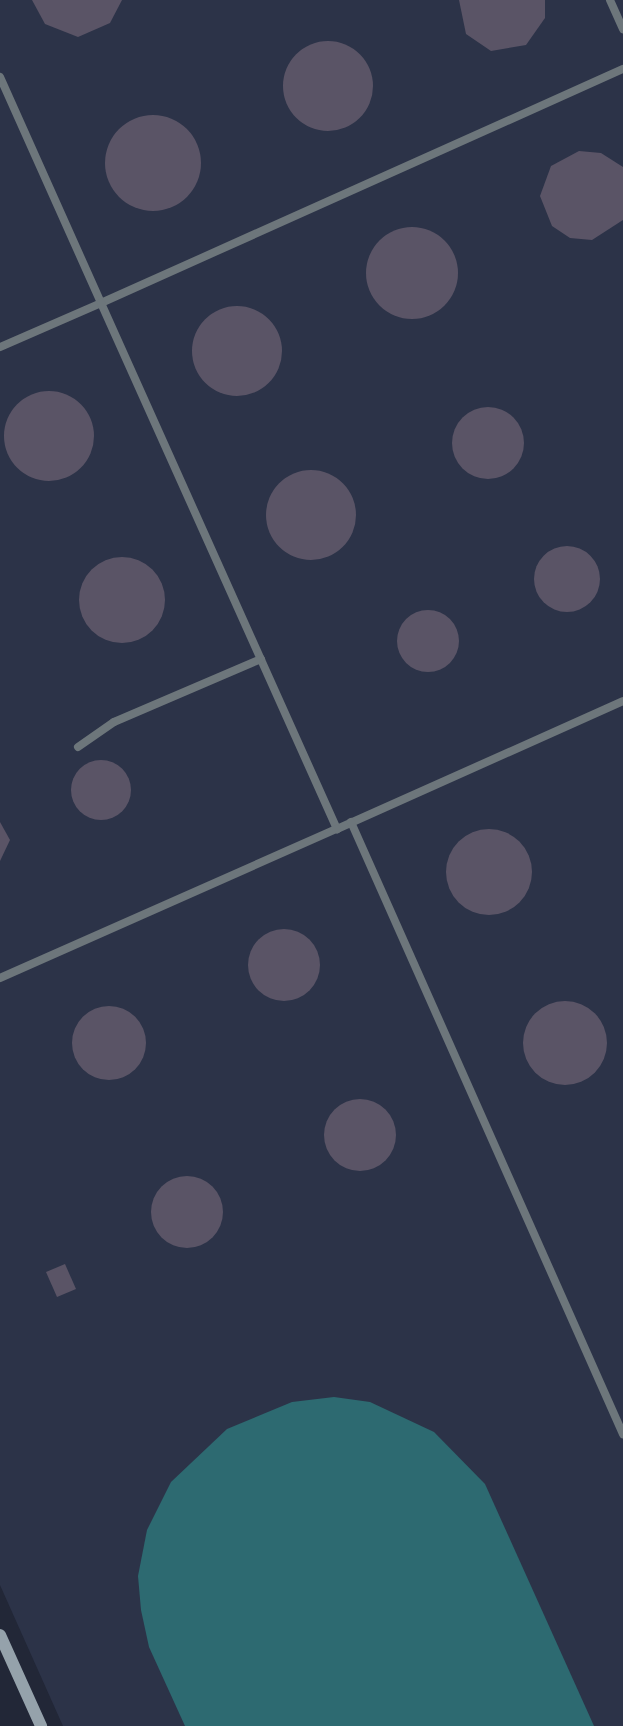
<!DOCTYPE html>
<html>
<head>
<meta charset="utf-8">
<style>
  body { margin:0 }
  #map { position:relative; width:623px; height:1726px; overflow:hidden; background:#222737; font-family:Georgia,serif }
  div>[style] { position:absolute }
  .built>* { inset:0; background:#2c3348 }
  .water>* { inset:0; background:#2d6a71 }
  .building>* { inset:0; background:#5a5466 }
  .round { border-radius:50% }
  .lane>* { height:8px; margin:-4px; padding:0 4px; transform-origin:4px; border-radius:4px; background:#6d767b }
  .secondary>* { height:12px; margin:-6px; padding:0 6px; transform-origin:6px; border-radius:6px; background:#95a2ab }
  span { translate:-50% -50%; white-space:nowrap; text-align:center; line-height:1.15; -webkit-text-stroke:5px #0e1017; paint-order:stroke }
</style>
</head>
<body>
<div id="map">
  <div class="built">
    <div style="clip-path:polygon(0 0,623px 0,623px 1726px,63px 1726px,0 1585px)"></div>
  </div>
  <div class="water">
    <div style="clip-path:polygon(334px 1397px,370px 1402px,434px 1432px,485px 1484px,594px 1726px,185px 1726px,149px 1647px,141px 1610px,138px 1576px,147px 1530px,171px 1482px,227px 1429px,292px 1402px)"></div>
  </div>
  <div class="building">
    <div style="clip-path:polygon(32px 0,122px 0,110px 23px,78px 37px,45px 24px)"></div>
    <div style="clip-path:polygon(459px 0,545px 0,545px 18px,526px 45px,491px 51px,466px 34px)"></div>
    <div class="round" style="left:283px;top:41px;width:90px;height:90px"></div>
    <div class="round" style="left:105px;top:115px;width:96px;height:96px"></div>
    <div style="clip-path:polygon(579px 151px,601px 153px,623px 167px,623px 220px,592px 240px,570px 238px,552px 226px,540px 196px,551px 166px)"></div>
    <div class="round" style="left:366px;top:227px;width:92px;height:92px"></div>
    <div class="round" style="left:192px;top:306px;width:90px;height:90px"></div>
    <div class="round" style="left:4px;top:391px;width:90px;height:90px"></div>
    <div class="round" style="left:452px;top:407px;width:72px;height:72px"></div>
    <div class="round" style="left:266px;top:470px;width:90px;height:90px"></div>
    <div class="round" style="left:534px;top:546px;width:66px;height:66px"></div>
    <div class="round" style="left:79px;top:557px;width:86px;height:86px"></div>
    <div class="round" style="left:397px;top:610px;width:62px;height:62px"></div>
    <div class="round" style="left:71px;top:760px;width:60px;height:60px"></div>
    <div style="clip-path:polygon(0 822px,10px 840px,0 861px)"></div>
    <div class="round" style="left:446px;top:829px;width:86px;height:86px"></div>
    <div class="round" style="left:248px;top:929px;width:72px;height:72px"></div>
    <div class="round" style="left:523px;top:1001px;width:84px;height:84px"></div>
    <div class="round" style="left:72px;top:1006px;width:74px;height:74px"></div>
    <div class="round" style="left:324px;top:1099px;width:72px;height:72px"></div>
    <div class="round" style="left:151px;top:1176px;width:72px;height:72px"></div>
    <div style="clip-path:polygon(65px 1264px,76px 1289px,57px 1297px,46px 1272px)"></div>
  </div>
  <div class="lane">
    <div style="left:610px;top:0;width:32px;rotate:66deg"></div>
    <div style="left:0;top:77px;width:248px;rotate:65.9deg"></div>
    <div style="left:101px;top:303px;width:572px;rotate:-24.15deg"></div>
    <div style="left:0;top:347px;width:110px;rotate:-23.5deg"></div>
    <div style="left:101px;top:303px;width:577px;rotate:65.84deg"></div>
    <div style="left:337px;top:829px;width:313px;rotate:-24.1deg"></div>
    <div style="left:78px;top:747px;width:44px;rotate:-34.8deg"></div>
    <div style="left:114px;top:722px;width:160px;rotate:-23.2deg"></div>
    <div style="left:351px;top:822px;width:670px;rotate:66.04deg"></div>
    <div style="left:0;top:978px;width:368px;rotate:-23.9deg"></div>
  </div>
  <div class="secondary">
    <div style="left:0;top:1635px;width:100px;rotate:65.7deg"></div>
  </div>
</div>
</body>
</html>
